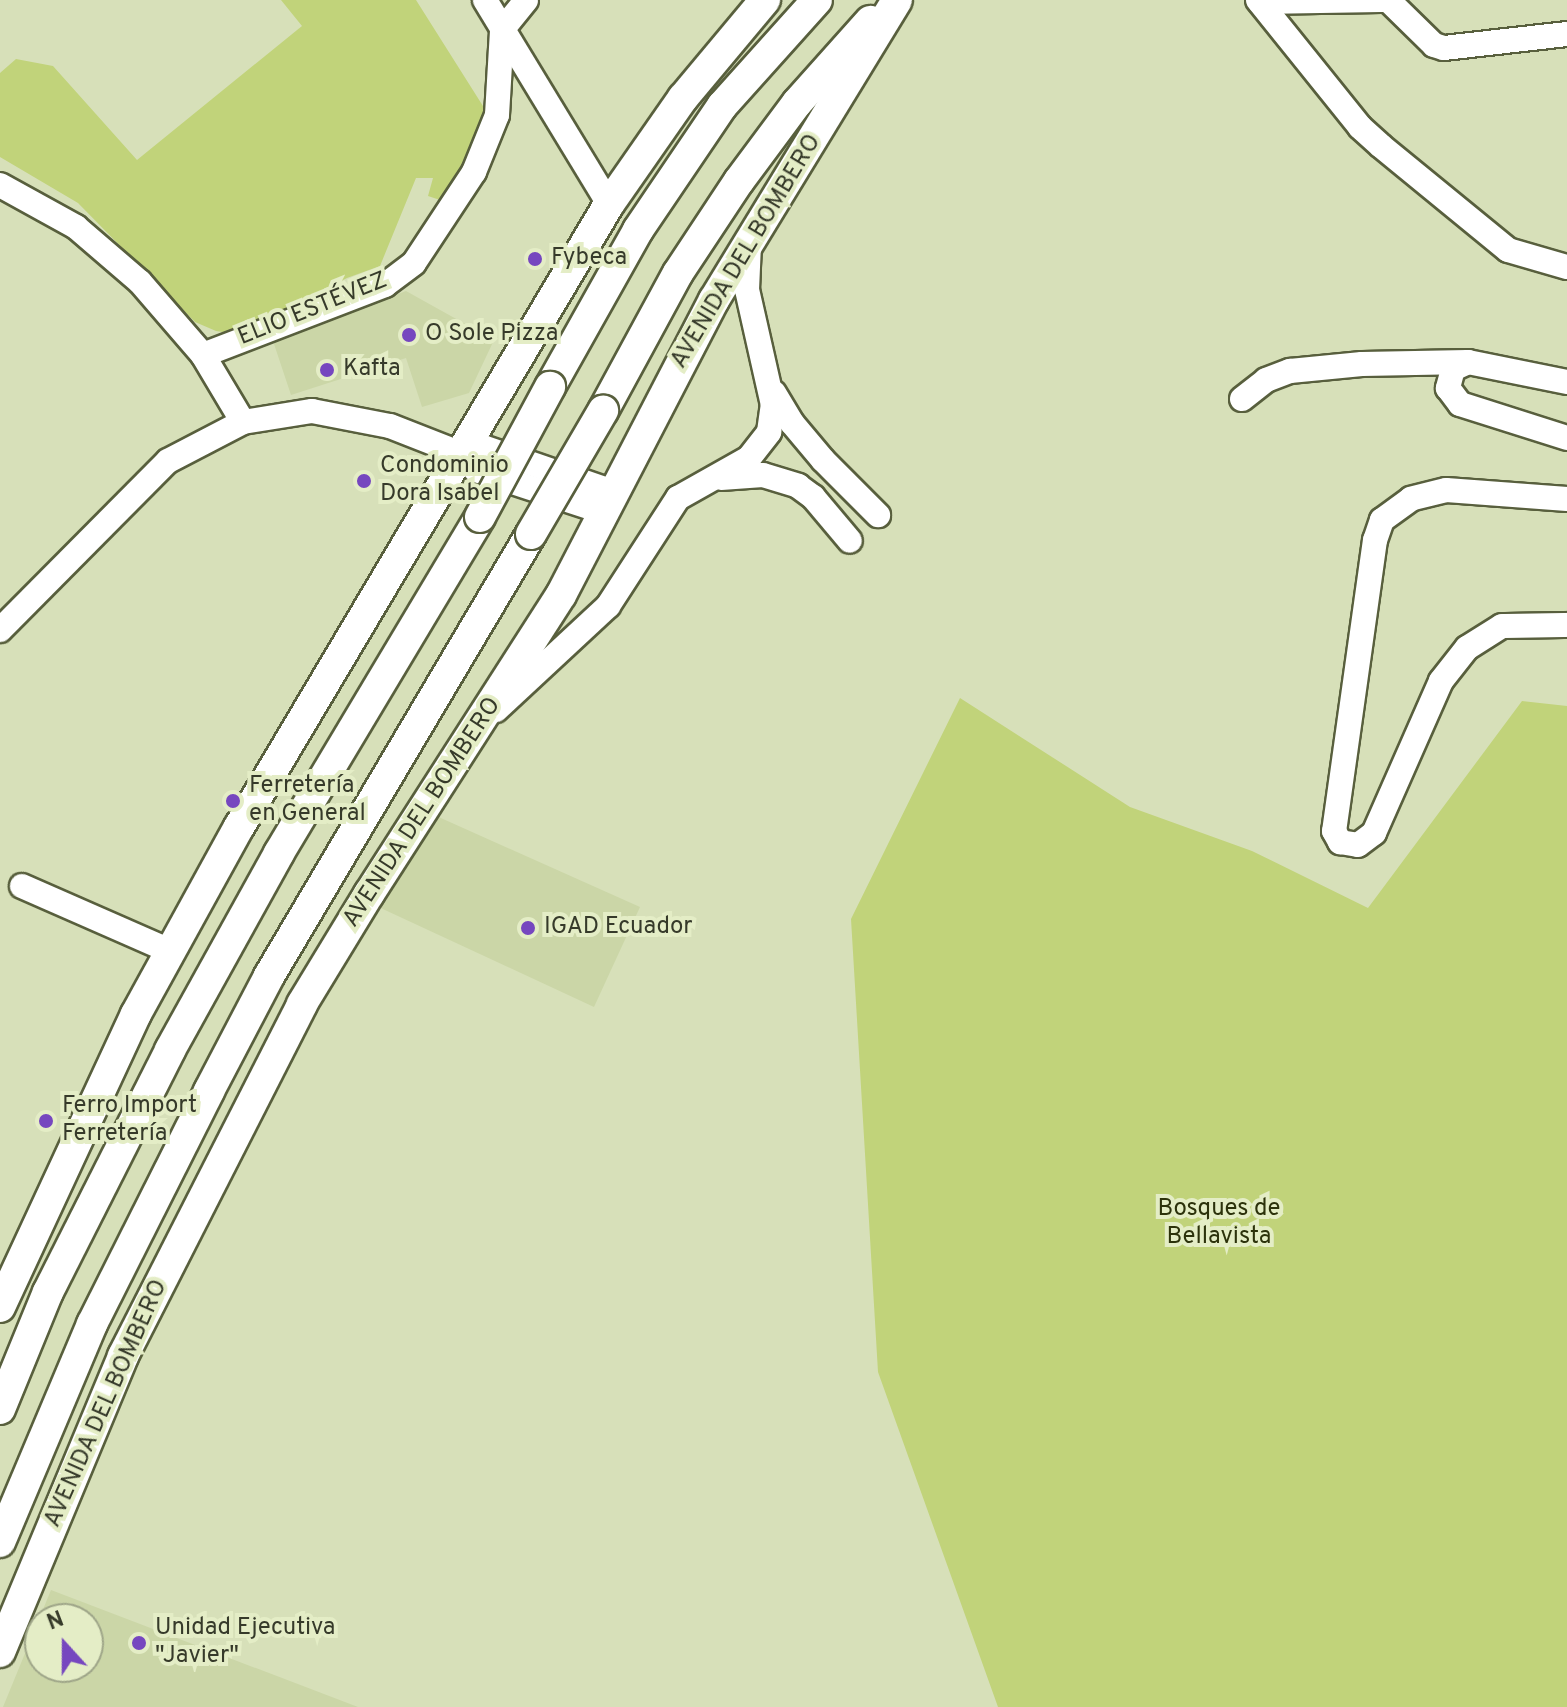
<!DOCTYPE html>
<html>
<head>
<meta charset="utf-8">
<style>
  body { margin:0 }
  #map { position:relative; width:1567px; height:1707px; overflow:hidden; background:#d7e0b9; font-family:Overpass,sans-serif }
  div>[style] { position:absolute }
  .built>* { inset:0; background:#cbd6a7 }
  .green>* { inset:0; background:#c1d37a }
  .roads { filter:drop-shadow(2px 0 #585f3d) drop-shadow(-2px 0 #585f3d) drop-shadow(0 2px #585f3d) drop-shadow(0 -2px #585f3d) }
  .minor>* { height:24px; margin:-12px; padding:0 12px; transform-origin:12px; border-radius:12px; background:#fff }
  .major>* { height:30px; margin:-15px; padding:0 15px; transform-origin:15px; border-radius:15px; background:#fff }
  .bridges { filter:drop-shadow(2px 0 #585f3d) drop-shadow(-2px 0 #585f3d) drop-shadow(0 2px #585f3d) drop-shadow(0 -2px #585f3d) }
  .major-bridge>* { height:30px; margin:-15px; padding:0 15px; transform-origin:15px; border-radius:15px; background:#fff }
  .dots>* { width:22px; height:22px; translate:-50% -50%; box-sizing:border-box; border:4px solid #e4edc6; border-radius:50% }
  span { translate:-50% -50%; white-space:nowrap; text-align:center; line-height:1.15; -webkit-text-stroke:8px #e4edc6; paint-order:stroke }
  .street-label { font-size:24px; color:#363a2a }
  .poi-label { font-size:24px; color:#363a2a }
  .left { translate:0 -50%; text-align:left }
  .park-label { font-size:24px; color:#2c320b }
  .north { position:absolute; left:24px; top:1603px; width:80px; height:80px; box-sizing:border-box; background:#e4edc6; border:2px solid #9ea588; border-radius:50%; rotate:339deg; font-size:22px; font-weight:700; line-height:32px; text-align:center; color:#363a2a }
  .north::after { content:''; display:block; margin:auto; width:28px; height:36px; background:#7647bf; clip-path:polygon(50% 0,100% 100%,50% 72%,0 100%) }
</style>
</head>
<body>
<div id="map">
  <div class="built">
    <div style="clip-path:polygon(406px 291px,494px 340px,469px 393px,422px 407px,406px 358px,291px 395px,273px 341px)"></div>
    <div style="clip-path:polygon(423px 810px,640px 907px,594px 1007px,372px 904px)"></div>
    <div style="clip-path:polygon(evenodd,51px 1590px,358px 1707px,3px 1707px,51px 1590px,40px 1619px,88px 1619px,88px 1667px,40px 1667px,40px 1619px)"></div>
  </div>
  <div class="green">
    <div style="clip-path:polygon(281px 0,416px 0,488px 114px,465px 171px,443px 201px,428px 196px,433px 178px,416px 178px,380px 266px,347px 278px,236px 334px,216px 331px,195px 322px,78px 203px,0 157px,0 73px,16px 59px,53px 66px,137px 160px,302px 26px)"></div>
    <div style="clip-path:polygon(960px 698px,1130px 807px,1252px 851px,1368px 908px,1522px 701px,1567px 706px,1567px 1707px,998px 1707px,878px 1372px,851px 919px)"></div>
  </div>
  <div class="roads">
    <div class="minor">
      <div style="left:485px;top:0;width:239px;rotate:58.7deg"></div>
      <div style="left:1258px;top:0;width:163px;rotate:51.2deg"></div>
      <div style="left:1360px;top:127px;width:28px;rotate:42deg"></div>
      <div style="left:1381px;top:146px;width:164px;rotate:39.3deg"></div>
      <div style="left:1508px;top:250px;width:61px;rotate:16.1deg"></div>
      <div style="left:1388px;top:0;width:64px;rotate:44.4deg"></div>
      <div style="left:1434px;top:45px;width:10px;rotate:17deg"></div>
      <div style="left:1444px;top:48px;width:124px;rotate:-6.5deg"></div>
      <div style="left:1260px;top:2px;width:121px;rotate:-0.9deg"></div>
      <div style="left:0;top:185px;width:87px;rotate:28.9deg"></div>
      <div style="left:76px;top:227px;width:84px;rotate:40.7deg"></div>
      <div style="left:140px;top:282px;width:96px;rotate:49.2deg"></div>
      <div style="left:203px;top:355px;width:78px;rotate:59.2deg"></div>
      <div style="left:203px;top:355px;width:195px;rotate:-21deg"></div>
      <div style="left:385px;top:285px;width:36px;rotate:-37deg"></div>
      <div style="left:414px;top:263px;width:109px;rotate:-56.6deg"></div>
      <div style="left:474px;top:172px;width:61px;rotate:-68deg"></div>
      <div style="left:497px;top:115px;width:85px;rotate:-86.6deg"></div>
      <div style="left:502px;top:30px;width:38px;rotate:-51deg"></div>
      <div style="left:1567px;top:382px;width:101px;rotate:-168.6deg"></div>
      <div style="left:1468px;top:362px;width:17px;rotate:155deg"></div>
      <div style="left:1453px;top:369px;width:20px;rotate:105deg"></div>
      <div style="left:1448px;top:388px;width:20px;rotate:53deg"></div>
      <div style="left:1460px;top:404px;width:112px;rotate:17.6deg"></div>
      <div style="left:774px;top:393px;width:35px;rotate:59deg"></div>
      <div style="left:792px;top:423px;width:48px;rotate:50deg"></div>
      <div style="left:823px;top:460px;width:78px;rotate:45deg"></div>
      <div style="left:1242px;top:399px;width:31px;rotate:-38deg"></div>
      <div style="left:1266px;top:380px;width:26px;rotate:-21deg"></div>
      <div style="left:1290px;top:371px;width:72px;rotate:-5.6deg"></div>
      <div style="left:1362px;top:364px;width:106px;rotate:-1.1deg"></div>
      <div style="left:459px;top:453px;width:25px;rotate:-14deg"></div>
      <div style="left:483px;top:447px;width:139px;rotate:19deg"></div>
      <div style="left:721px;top:478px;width:42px;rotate:-4.1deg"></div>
      <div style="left:763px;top:475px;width:37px;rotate:17deg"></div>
      <div style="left:798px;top:486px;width:19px;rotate:36deg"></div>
      <div style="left:813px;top:497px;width:57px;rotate:49.9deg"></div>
      <div style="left:1567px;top:499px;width:121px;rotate:-175.7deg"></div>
      <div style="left:1446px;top:490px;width:36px;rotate:166deg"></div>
      <div style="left:1411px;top:499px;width:36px;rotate:144deg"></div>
      <div style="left:1382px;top:520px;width:21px;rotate:109deg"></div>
      <div style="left:1375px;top:540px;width:294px;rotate:98deg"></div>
      <div style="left:1334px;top:831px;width:13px;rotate:61deg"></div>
      <div style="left:1340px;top:842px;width:18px;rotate:9deg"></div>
      <div style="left:1358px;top:845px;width:20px;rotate:-37deg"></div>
      <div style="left:1374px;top:833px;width:166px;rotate:-66.2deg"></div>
      <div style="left:1441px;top:681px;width:42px;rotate:-51.8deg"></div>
      <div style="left:1467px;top:648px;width:41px;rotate:-32.2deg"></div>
      <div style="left:1502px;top:626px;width:65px;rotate:-0.9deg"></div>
      <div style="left:0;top:630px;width:238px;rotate:-45.2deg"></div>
      <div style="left:168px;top:461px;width:85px;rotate:-27.5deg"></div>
      <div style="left:243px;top:422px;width:70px;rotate:-9.1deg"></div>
      <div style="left:312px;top:411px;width:79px;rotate:10.9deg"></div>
      <div style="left:390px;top:426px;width:74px;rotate:21.4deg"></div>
      <div style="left:459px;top:453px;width:24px;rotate:45deg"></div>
      <div style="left:476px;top:470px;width:135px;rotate:18.2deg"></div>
      <div style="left:496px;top:710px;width:153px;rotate:-42.9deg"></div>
      <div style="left:608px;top:606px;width:129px;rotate:-57.1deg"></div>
      <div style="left:678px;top:498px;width:81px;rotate:-29.4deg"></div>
      <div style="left:749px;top:458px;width:33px;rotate:-52deg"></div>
      <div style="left:769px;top:432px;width:27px;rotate:-82deg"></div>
      <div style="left:773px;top:405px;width:118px;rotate:-102.7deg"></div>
      <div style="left:747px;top:290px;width:45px;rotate:-87.5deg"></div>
      <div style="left:22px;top:886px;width:159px;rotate:23.7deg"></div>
    </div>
    <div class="major">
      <div style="left:550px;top:387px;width:180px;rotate:-60.7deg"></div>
      <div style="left:638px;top:230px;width:150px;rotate:-55.9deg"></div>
      <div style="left:722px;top:106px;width:142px;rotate:-48.1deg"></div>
      <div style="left:603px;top:411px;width:157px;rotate:-61.5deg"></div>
      <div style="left:678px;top:273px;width:110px;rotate:-56.5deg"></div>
      <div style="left:739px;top:181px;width:97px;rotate:-53.4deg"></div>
      <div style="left:797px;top:103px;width:110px;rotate:-48.3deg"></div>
      <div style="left:0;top:1307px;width:323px;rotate:-65.1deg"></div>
      <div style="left:136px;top:1014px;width:213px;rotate:-61.2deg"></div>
      <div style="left:239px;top:827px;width:725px;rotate:-59.29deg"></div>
      <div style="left:609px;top:204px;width:129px;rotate:-55.1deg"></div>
      <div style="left:683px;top:98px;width:128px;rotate:-50.1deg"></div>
      <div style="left:0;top:1409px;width:126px;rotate:-67.7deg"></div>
      <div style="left:48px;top:1292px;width:271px;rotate:-63.2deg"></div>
      <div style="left:170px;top:1050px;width:225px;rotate:-61deg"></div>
      <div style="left:279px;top:853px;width:392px;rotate:-59.1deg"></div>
      <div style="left:0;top:1542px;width:237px;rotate:-67.1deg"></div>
      <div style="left:92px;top:1324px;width:261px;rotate:-63.3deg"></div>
      <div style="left:209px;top:1091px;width:130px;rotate:-62.4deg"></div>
      <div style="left:269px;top:976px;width:514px;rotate:-59.34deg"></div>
      <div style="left:0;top:1652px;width:321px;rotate:-67.4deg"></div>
      <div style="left:123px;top:1356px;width:395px;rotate:-63deg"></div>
      <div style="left:302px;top:1004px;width:129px;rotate:-58.7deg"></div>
      <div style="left:369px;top:894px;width:355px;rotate:-57.3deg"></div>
      <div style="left:561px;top:595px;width:332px;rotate:-62.6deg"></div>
      <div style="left:714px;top:300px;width:351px;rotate:-58.6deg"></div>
    </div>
  </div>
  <div class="bridges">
    <div class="major-bridge">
      <div style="left:480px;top:517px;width:148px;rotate:-61.7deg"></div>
      <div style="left:531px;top:534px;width:143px;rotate:-59.7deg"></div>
    </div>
  </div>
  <div class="dots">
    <div style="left:535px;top:259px;background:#7647bf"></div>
    <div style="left:409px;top:335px;background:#7647bf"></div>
    <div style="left:327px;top:370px;background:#7647bf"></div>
    <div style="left:364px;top:481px;background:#7647bf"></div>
    <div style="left:233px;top:801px;background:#7647bf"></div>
    <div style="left:528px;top:928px;background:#7647bf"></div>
    <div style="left:46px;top:1121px;background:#7647bf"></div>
    <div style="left:139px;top:1643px;background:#7647bf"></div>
  </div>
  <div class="street-label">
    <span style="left:747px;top:252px;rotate:-59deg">AVENIDA DEL BOMBERO</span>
    <span style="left:313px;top:310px;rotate:-22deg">ELIO ESTÉVEZ</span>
    <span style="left:423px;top:813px;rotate:-57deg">AVENIDA DEL BOMBERO</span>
    <span style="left:107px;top:1404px;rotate:-66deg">AVENIDA DEL BOMBERO</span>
  </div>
  <div class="poi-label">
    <span class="left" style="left:551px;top:259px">Fybeca</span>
    <span class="left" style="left:425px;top:335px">O Sole Pizza</span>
    <span class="left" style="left:343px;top:370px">Kafta</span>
    <span class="left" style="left:380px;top:481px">Condominio<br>Dora Isabel</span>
    <span class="left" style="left:249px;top:801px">Ferretería<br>en General</span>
    <span class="left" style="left:544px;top:928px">IGAD Ecuador</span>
    <span class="left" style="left:62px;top:1121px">Ferro Import<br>Ferretería</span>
    <span class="left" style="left:155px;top:1643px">Unidad Ejecutiva<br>"Javier"</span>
  </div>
  <div class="park-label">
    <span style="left:1219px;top:1224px">Bosques de<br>Bellavista</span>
  </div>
  <div class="north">N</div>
</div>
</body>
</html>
